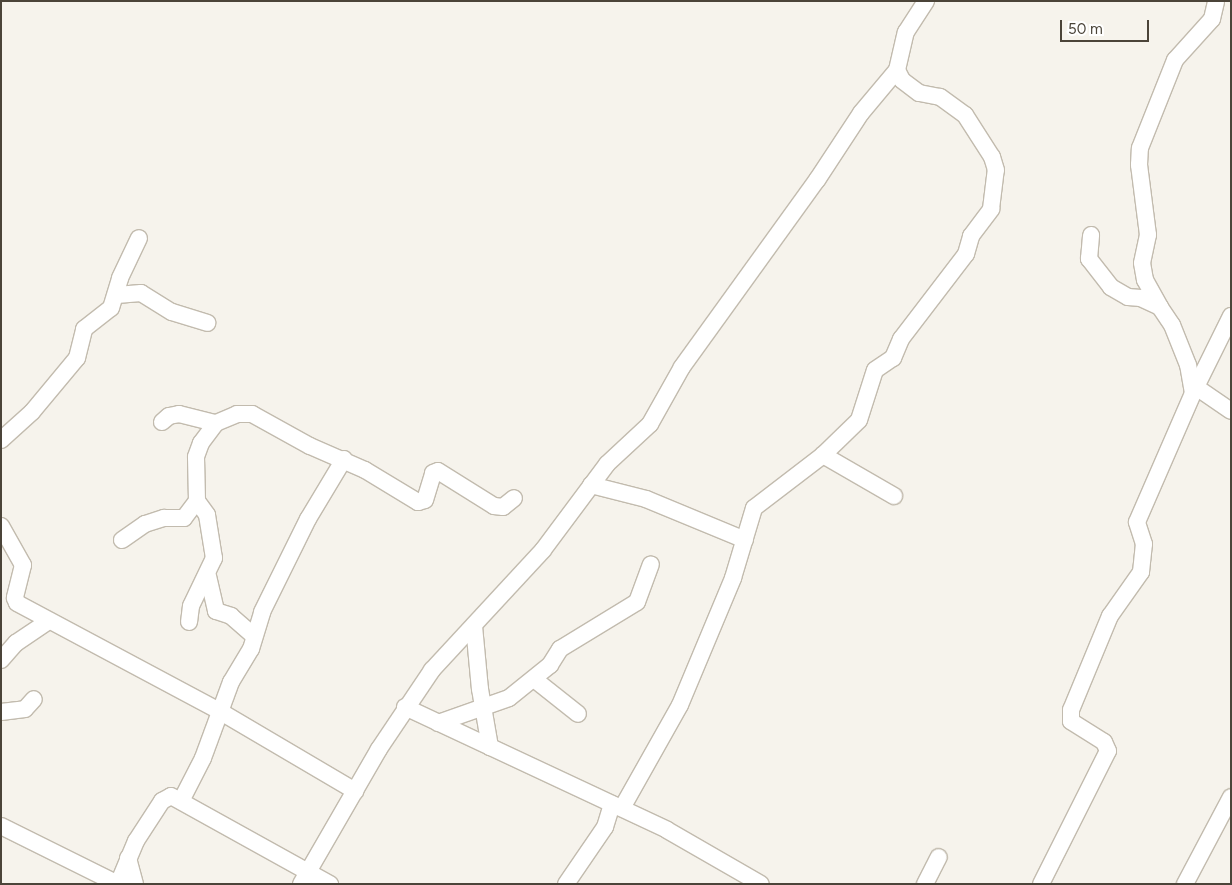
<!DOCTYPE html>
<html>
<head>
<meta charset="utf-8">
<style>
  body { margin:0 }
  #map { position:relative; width:1232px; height:885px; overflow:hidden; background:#f6f3ec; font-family:Figtree,sans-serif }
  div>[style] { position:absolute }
  .roads { filter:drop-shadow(1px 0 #c2bbae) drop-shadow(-1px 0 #c2bbae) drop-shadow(0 1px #c2bbae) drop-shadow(0 -1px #c2bbae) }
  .minor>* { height:16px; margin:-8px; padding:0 8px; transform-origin:8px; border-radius:8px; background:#fff }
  span { translate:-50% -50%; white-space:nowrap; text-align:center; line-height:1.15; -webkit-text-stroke:4px #fff; paint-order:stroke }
  .frame { position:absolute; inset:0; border:2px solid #4b4439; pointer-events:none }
  .scale { position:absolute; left:1060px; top:20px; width:89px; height:22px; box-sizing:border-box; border:2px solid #4b4439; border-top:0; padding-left:6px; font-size:15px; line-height:18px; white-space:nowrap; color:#4b4439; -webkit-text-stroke:4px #fff; paint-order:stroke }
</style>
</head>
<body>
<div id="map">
  <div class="roads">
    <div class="minor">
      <div style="left:117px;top:295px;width:24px;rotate:-5deg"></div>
      <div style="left:141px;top:293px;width:36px;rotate:32deg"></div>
      <div style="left:172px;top:312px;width:37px;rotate:17deg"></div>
      <div style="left:1160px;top:307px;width:31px;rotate:-119deg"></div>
      <div style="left:1145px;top:280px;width:17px;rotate:-100deg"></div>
      <div style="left:1142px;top:263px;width:29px;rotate:-78deg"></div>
      <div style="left:1148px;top:235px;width:71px;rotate:-97.3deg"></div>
      <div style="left:1139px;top:165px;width:17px;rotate:-87deg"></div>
      <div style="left:1140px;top:148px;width:95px;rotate:-68.3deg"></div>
      <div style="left:1175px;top:60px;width:55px;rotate:-47.9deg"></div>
      <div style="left:1212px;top:19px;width:18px;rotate:-77deg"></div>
      <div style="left:1196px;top:387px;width:42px;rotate:34.4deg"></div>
      <div style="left:1193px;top:393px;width:86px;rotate:-63.7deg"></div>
      <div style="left:162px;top:422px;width:9px;rotate:-41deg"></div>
      <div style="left:169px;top:416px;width:10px;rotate:-11deg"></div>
      <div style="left:179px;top:414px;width:38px;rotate:14deg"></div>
      <div style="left:216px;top:423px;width:25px;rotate:127deg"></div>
      <div style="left:201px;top:443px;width:15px;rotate:110deg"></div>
      <div style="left:196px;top:457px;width:44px;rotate:88.7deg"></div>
      <div style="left:197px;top:501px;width:17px;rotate:54deg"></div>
      <div style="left:207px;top:515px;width:44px;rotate:80.8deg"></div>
      <div style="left:214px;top:558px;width:53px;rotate:115.6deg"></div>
      <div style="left:191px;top:606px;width:16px;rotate:97deg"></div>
      <div style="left:216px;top:423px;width:23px;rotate:-23deg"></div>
      <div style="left:237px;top:414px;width:15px"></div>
      <div style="left:252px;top:414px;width:66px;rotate:28.9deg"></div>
      <div style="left:310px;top:446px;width:60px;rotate:23.6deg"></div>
      <div style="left:365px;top:470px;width:62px;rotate:31.1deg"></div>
      <div style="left:418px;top:502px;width:7px;rotate:-16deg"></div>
      <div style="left:425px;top:500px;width:28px;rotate:-73deg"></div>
      <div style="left:433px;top:473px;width:5px;rotate:-22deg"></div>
      <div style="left:438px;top:471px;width:66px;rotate:32deg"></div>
      <div style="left:494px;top:506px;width:9px;rotate:6deg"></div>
      <div style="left:503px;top:507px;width:14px;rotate:-39deg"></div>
      <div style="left:1px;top:440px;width:42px;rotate:-42.1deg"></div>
      <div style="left:32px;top:412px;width:70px;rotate:-50.2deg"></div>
      <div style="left:77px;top:358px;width:30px;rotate:-76deg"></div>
      <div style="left:84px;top:329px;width:34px;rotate:-38deg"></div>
      <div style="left:111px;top:308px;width:31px;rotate:-73deg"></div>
      <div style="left:120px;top:278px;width:44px;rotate:-64.6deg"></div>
      <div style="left:823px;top:455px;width:82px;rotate:30deg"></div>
      <div style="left:591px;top:485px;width:57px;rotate:14.3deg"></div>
      <div style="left:646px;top:499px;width:107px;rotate:22.5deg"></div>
      <div style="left:1px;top:526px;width:45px;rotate:60.6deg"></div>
      <div style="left:23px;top:565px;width:34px;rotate:104deg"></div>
      <div style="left:15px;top:598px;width:5px;rotate:68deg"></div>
      <div style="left:17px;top:603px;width:231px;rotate:28.1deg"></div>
      <div style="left:221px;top:712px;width:156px;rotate:30.5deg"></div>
      <div style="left:122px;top:540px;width:28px;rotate:-35deg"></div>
      <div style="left:145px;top:524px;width:20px;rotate:-18deg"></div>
      <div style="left:164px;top:518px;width:20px"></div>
      <div style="left:184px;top:518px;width:21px;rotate:-53deg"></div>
      <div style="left:208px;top:576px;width:36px;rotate:77deg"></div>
      <div style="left:216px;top:611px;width:16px;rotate:18deg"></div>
      <div style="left:231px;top:616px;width:30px;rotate:41deg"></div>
      <div style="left:474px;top:626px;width:63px;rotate:84.6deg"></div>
      <div style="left:480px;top:689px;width:59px;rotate:80.2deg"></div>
      <div style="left:1px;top:660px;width:23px;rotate:-49deg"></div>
      <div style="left:16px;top:643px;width:40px;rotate:-34deg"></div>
      <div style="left:534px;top:679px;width:56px;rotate:38.5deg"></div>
      <div style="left:405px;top:707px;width:289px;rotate:25.1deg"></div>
      <div style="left:667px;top:830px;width:108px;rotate:29.9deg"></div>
      <div style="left:1px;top:712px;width:24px;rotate:-7deg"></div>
      <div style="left:25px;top:709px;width:13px;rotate:-48deg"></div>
      <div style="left:438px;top:723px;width:75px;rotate:-19.4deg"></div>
      <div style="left:509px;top:698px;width:53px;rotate:-38.8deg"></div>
      <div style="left:550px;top:665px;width:19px;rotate:-58deg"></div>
      <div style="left:560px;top:649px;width:90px;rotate:-31.4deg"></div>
      <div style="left:637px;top:602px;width:40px;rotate:-69.8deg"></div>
      <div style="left:181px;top:801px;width:48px;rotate:-62.9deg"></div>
      <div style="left:203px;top:758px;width:81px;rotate:-69.8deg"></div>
      <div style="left:231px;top:682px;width:39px;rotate:-59deg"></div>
      <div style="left:251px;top:649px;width:39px;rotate:-73deg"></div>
      <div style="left:262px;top:612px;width:104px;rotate:-63.7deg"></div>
      <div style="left:308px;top:519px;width:70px;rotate:-59deg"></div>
      <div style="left:622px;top:808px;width:118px;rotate:-60.6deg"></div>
      <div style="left:680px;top:705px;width:138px;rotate:-67.3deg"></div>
      <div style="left:733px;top:578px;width:73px;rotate:-73.3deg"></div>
      <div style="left:754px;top:508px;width:87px;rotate:-37.5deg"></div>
      <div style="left:823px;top:455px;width:50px;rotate:-44.2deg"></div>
      <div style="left:859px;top:420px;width:52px;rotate:-72.3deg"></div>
      <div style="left:875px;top:370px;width:22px;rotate:-34deg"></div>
      <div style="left:893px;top:358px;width:21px;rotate:-67deg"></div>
      <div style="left:901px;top:339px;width:107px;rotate:-52.6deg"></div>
      <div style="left:966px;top:254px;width:19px;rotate:-74deg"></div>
      <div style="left:971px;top:236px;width:34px;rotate:-53deg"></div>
      <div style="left:991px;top:209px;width:39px;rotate:-83deg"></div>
      <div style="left:996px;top:170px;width:14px;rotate:-107deg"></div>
      <div style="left:992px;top:157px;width:50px;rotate:-122.7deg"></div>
      <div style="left:965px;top:115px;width:31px;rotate:-144deg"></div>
      <div style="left:940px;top:97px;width:21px;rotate:-169deg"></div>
      <div style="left:919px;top:93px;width:21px;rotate:-143deg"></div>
      <div style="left:902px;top:80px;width:11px;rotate:-117deg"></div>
      <div style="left:1px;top:826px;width:131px;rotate:26.4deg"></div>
      <div style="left:128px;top:858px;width:27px;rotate:75deg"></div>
      <div style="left:118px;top:884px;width:47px;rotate:-67.3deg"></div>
      <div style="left:136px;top:841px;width:48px;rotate:-57deg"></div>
      <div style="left:162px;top:801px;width:10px;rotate:-29deg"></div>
      <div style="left:171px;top:796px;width:182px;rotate:29deg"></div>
      <div style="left:301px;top:884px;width:156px;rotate:-60deg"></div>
      <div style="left:379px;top:749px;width:95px;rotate:-56.1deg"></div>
      <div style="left:432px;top:670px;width:163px;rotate:-47.2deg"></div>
      <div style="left:543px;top:550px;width:107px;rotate:-53.3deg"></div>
      <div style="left:607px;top:464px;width:59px;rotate:-42.9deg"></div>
      <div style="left:650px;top:424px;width:65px;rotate:-60.7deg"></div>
      <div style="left:682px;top:367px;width:231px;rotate:-54.2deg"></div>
      <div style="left:817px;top:180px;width:80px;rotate:-56.7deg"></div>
      <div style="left:861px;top:113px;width:56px;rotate:-50.1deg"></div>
      <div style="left:897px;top:70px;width:39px;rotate:-77deg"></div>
      <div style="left:906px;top:32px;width:37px;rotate:-57deg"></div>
      <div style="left:566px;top:884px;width:69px;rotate:-55.6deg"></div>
      <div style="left:605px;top:827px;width:24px;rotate:-73deg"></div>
      <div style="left:925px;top:884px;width:30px;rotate:-63deg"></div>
      <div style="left:1041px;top:884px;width:149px;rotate:-63.3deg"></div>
      <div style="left:1108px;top:751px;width:10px;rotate:-114deg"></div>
      <div style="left:1104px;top:742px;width:39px;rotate:-148deg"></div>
      <div style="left:1071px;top:721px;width:11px;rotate:-90deg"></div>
      <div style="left:1071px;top:710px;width:102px;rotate:-67.5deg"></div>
      <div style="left:1110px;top:616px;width:54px;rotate:-54.8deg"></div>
      <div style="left:1141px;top:572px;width:28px;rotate:-84deg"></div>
      <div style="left:1144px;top:544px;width:23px;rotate:-108deg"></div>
      <div style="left:1137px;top:522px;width:141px;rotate:-66.5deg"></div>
      <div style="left:1193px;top:393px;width:28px;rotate:-100deg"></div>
      <div style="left:1188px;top:365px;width:43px;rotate:-111.8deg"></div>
      <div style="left:1172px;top:325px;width:22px;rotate:-124deg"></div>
      <div style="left:1160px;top:307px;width:21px;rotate:-155deg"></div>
      <div style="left:1141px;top:298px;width:13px;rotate:-176deg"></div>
      <div style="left:1128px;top:297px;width:20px;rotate:-150deg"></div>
      <div style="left:1111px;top:287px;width:36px;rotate:-128deg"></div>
      <div style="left:1089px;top:259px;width:24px;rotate:-85deg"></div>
      <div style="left:1185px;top:884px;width:98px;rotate:-62.1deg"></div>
    </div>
  </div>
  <div class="frame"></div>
  <div class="scale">50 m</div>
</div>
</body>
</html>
